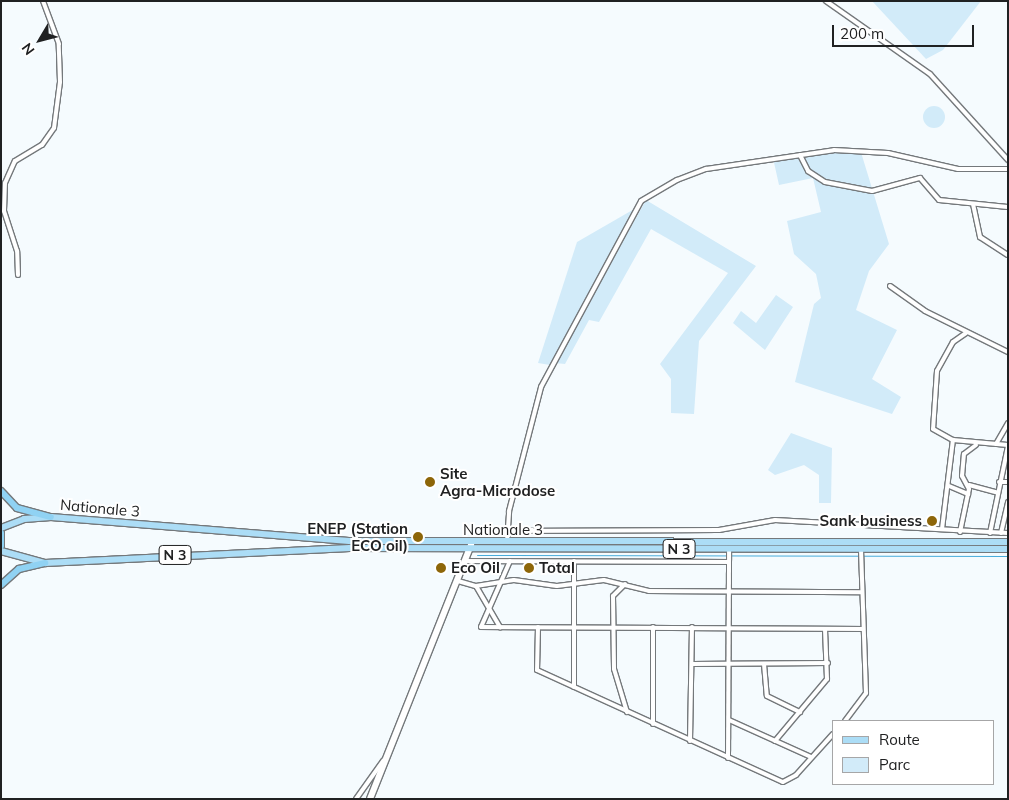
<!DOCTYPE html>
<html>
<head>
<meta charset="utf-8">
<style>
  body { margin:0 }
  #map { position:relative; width:1009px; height:800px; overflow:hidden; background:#f5fbfe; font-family:Mulish,sans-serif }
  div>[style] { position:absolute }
  .green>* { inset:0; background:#d2ebf9 }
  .round { border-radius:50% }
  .stream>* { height:1px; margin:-0.5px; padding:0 0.5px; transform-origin:0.5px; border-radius:0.5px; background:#48acdb }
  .roads { filter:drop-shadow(1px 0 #74787b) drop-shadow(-1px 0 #74787b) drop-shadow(0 1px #74787b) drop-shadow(0 -1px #74787b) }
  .minor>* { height:4px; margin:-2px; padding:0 2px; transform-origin:2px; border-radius:2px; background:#fff }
  .secondary>* { height:5.5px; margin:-2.75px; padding:0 2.75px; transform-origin:2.75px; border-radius:2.75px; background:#fff }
  .primary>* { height:6px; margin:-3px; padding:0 3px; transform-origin:3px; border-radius:3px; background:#acddf6 }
  .trunk>* { height:6px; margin:-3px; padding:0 3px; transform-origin:3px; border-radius:3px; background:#90d2f3 }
  .dots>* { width:14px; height:14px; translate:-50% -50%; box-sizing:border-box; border:2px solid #fff; border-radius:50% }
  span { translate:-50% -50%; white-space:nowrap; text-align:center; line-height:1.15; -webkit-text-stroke:4px #fff; paint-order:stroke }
  .shield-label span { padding:1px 4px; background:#fff; border:1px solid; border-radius:4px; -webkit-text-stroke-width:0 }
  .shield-label { font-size:14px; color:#202122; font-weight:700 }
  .poi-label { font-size:15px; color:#202122; font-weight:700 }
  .left { translate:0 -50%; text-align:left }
  .right { translate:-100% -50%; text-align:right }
  .street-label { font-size:15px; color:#202122 }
  .frame { position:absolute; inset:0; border:2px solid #202122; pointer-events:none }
  .legend { position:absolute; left:832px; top:720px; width:162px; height:65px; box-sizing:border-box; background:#fff; border:1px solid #a6a6a7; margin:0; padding:6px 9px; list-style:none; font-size:15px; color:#202122 }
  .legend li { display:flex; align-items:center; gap:10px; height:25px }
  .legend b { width:25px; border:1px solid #a6a6a7 }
  .north { position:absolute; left:15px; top:15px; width:50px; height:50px; -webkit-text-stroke:4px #fff; paint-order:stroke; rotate:233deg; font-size:14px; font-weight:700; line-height:20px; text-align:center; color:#202122 }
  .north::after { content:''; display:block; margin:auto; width:18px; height:22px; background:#202122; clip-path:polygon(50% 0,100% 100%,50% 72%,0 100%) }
  .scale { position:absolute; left:832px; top:25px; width:142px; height:22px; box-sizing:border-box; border:2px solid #202122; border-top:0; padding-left:6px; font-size:15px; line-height:18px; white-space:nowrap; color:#202122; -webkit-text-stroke:4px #fff; paint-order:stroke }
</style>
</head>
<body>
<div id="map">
  <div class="green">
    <div style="clip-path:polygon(872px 1px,981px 1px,943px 50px,926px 59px)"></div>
    <div class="round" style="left:923px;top:106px;width:22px;height:22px"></div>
    <div style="clip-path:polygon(827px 149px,860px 149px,889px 244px,869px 271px,856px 310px,897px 330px,872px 379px,901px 397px,892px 414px,795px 382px,814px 304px,821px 298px,816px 274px,794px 254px,787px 221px,821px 212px,813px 178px,779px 185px,773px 158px)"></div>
    <div style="clip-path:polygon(646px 200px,756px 266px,699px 341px,694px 414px,671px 413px,671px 379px,660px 364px,728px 273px,651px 229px,599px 322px,589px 320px,565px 364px,555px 363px)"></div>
    <div style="clip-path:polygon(636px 208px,550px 365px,538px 363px,577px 242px)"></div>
    <div style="clip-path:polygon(776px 295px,793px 307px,765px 350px,733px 323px,741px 311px,756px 323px)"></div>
    <div style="clip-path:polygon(791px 433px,832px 448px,831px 503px,819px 503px,819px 475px,804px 465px,775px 475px,768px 470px)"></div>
  </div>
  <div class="stream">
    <div style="left:477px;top:555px;width:531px;rotate:0.11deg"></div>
  </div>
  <div class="roads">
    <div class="minor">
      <div style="left:826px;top:1px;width:127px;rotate:35.1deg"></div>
      <div style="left:930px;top:74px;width:116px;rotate:47.8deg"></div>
      <div style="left:800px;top:155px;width:18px;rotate:63deg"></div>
      <div style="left:808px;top:171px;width:20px;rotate:33deg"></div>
      <div style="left:825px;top:182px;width:48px;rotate:10.8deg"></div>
      <div style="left:872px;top:191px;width:50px;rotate:-15.2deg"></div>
      <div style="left:920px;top:178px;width:29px;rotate:49deg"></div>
      <div style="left:939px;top:200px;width:69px;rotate:5.8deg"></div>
      <div style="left:973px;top:204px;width:34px;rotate:78deg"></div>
      <div style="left:980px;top:237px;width:33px;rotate:33deg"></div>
      <div style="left:18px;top:275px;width:24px;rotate:-92deg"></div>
      <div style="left:17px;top:251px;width:42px;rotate:-108deg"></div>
      <div style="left:4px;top:211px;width:28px;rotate:-88deg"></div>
      <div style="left:5px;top:183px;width:24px;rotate:-66deg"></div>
      <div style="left:15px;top:161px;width:31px;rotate:-31deg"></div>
      <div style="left:42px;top:145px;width:21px;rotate:-55deg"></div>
      <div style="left:54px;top:128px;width:46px;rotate:-82.6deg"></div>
      <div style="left:60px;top:82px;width:38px;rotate:-92deg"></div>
      <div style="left:59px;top:44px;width:46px;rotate:-110.4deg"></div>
      <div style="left:890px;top:286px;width:43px;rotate:35.5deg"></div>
      <div style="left:925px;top:311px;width:93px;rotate:26.3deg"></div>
      <div style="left:966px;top:333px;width:16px;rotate:145deg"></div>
      <div style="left:953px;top:342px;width:33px;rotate:119deg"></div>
      <div style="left:937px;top:371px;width:58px;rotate:93.9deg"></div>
      <div style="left:933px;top:429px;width:23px;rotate:29deg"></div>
      <div style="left:953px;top:440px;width:55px;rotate:5.2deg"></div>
      <div style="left:996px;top:444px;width:24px;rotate:-60deg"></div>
      <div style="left:999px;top:482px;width:9px"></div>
      <div style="left:969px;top:485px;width:28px;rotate:15deg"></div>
      <div style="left:949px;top:486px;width:21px;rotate:23deg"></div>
      <div style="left:942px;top:529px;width:90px;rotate:-83deg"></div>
      <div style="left:507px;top:531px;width:212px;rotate:-0.3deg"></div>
      <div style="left:719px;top:530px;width:57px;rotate:-10.1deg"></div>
      <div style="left:775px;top:520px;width:233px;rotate:3.2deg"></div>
      <div style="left:960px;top:532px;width:44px;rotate:-78.2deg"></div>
      <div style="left:969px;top:489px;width:15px;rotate:-118deg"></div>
      <div style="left:962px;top:476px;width:22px;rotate:-85deg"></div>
      <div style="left:964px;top:454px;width:15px;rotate:-37deg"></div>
      <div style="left:990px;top:533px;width:89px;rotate:-78.3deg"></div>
      <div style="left:1001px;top:533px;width:32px;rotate:-77deg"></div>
      <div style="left:507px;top:542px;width:31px;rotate:-86deg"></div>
      <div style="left:509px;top:511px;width:128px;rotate:-75.5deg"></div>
      <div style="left:541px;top:387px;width:211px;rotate:-61.7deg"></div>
      <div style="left:641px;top:201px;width:42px;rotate:-30.3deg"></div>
      <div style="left:677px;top:180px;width:31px;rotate:-21deg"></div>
      <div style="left:706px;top:169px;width:129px;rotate:-8.4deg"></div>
      <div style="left:834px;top:150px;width:54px;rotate:3.2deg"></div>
      <div style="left:888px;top:153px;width:72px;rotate:12.9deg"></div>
      <div style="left:958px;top:169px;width:50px"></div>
      <div style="left:465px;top:561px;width:263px;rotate:0.2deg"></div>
      <div style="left:510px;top:561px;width:72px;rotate:113.7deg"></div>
      <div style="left:481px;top:627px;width:382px;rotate:0.3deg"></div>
      <div style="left:458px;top:581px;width:19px;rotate:16deg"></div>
      <div style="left:476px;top:586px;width:48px;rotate:59.7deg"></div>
      <div style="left:625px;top:584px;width:17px;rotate:135deg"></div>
      <div style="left:613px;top:596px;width:73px;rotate:89.2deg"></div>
      <div style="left:614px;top:669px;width:45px;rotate:73.2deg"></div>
      <div style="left:476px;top:586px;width:38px;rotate:-9deg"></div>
      <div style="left:514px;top:580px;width:43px;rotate:7.9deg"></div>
      <div style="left:557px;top:586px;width:47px;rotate:-7.3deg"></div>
      <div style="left:604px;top:580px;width:46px;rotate:13.7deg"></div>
      <div style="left:649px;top:591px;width:213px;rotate:0.3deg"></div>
      <div style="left:538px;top:627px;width:43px;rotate:91.3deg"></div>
      <div style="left:537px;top:670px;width:270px;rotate:24.5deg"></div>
      <div style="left:783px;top:782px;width:15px;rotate:-28deg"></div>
      <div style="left:796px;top:775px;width:55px;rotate:-47.9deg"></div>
      <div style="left:653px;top:627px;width:97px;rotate:90deg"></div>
      <div style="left:692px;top:664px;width:136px;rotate:-0.4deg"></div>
      <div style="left:764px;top:664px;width:32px;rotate:85deg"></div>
      <div style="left:767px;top:696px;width:37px;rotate:26deg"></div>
      <div style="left:574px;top:687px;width:126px;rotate:-90deg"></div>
      <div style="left:729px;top:720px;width:90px;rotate:24.3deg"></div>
      <div style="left:845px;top:721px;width:35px;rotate:-53deg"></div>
      <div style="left:866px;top:693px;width:144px;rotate:-92deg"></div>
      <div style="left:690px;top:741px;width:114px;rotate:-89deg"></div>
      <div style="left:775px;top:741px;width:81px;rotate:-50deg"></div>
      <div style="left:827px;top:679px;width:50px;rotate:-92.3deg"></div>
      <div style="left:728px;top:758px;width:210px;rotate:-89.7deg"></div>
      <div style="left:356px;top:799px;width:47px;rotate:-54.6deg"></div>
    </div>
    <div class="secondary">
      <div style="left:370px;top:799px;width:273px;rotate:-68.3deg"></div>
    </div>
    <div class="primary">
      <div style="left:1px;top:528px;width:25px;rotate:-21deg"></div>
      <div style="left:24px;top:519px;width:27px;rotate:-4deg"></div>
      <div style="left:51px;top:517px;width:302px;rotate:4.6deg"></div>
      <div style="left:352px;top:541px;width:656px;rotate:0.09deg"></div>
      <div style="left:1px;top:551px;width:46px;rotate:15.3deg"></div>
      <div style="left:45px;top:563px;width:305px;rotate:-2.8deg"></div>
      <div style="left:350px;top:548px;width:658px;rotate:0.09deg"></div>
    </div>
    <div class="trunk">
      <div style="left:1px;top:491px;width:23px;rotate:47deg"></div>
      <div style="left:17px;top:508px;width:35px;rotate:15deg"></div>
      <div style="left:1px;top:533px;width:13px;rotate:90deg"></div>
      <div style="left:1px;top:585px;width:24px;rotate:-42deg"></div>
      <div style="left:19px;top:569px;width:27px;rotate:-13deg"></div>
    </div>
  </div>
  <div class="dots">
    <div style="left:430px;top:482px;background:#8d6609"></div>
    <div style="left:932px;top:521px;background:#8d6609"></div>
    <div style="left:418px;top:537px;background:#8d6609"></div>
    <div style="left:441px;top:568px;background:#8d6609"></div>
    <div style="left:529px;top:568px;background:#8d6609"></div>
  </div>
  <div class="shield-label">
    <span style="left:679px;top:549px">N 3</span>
    <span style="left:175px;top:555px">N 3</span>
  </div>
  <div class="poi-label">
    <span class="left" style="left:440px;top:482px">Site<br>Agra-Microdose</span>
    <span class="right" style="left:922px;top:521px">Sank business</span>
    <span class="right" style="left:408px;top:537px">ENEP (Station<br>ECO oil)</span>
    <span class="left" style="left:451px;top:568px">Eco Oil</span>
    <span class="left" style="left:539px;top:568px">Total</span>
  </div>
  <div class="street-label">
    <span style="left:100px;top:508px;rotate:5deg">Nationale 3</span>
    <span style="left:503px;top:530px">Nationale 3</span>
  </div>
  <div class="frame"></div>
  <ul class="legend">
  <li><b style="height:6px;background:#acddf6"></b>Route</li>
  <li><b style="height:14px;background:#d2ebf9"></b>Parc</li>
  </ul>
  <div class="north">N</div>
  <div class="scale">200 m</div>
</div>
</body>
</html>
